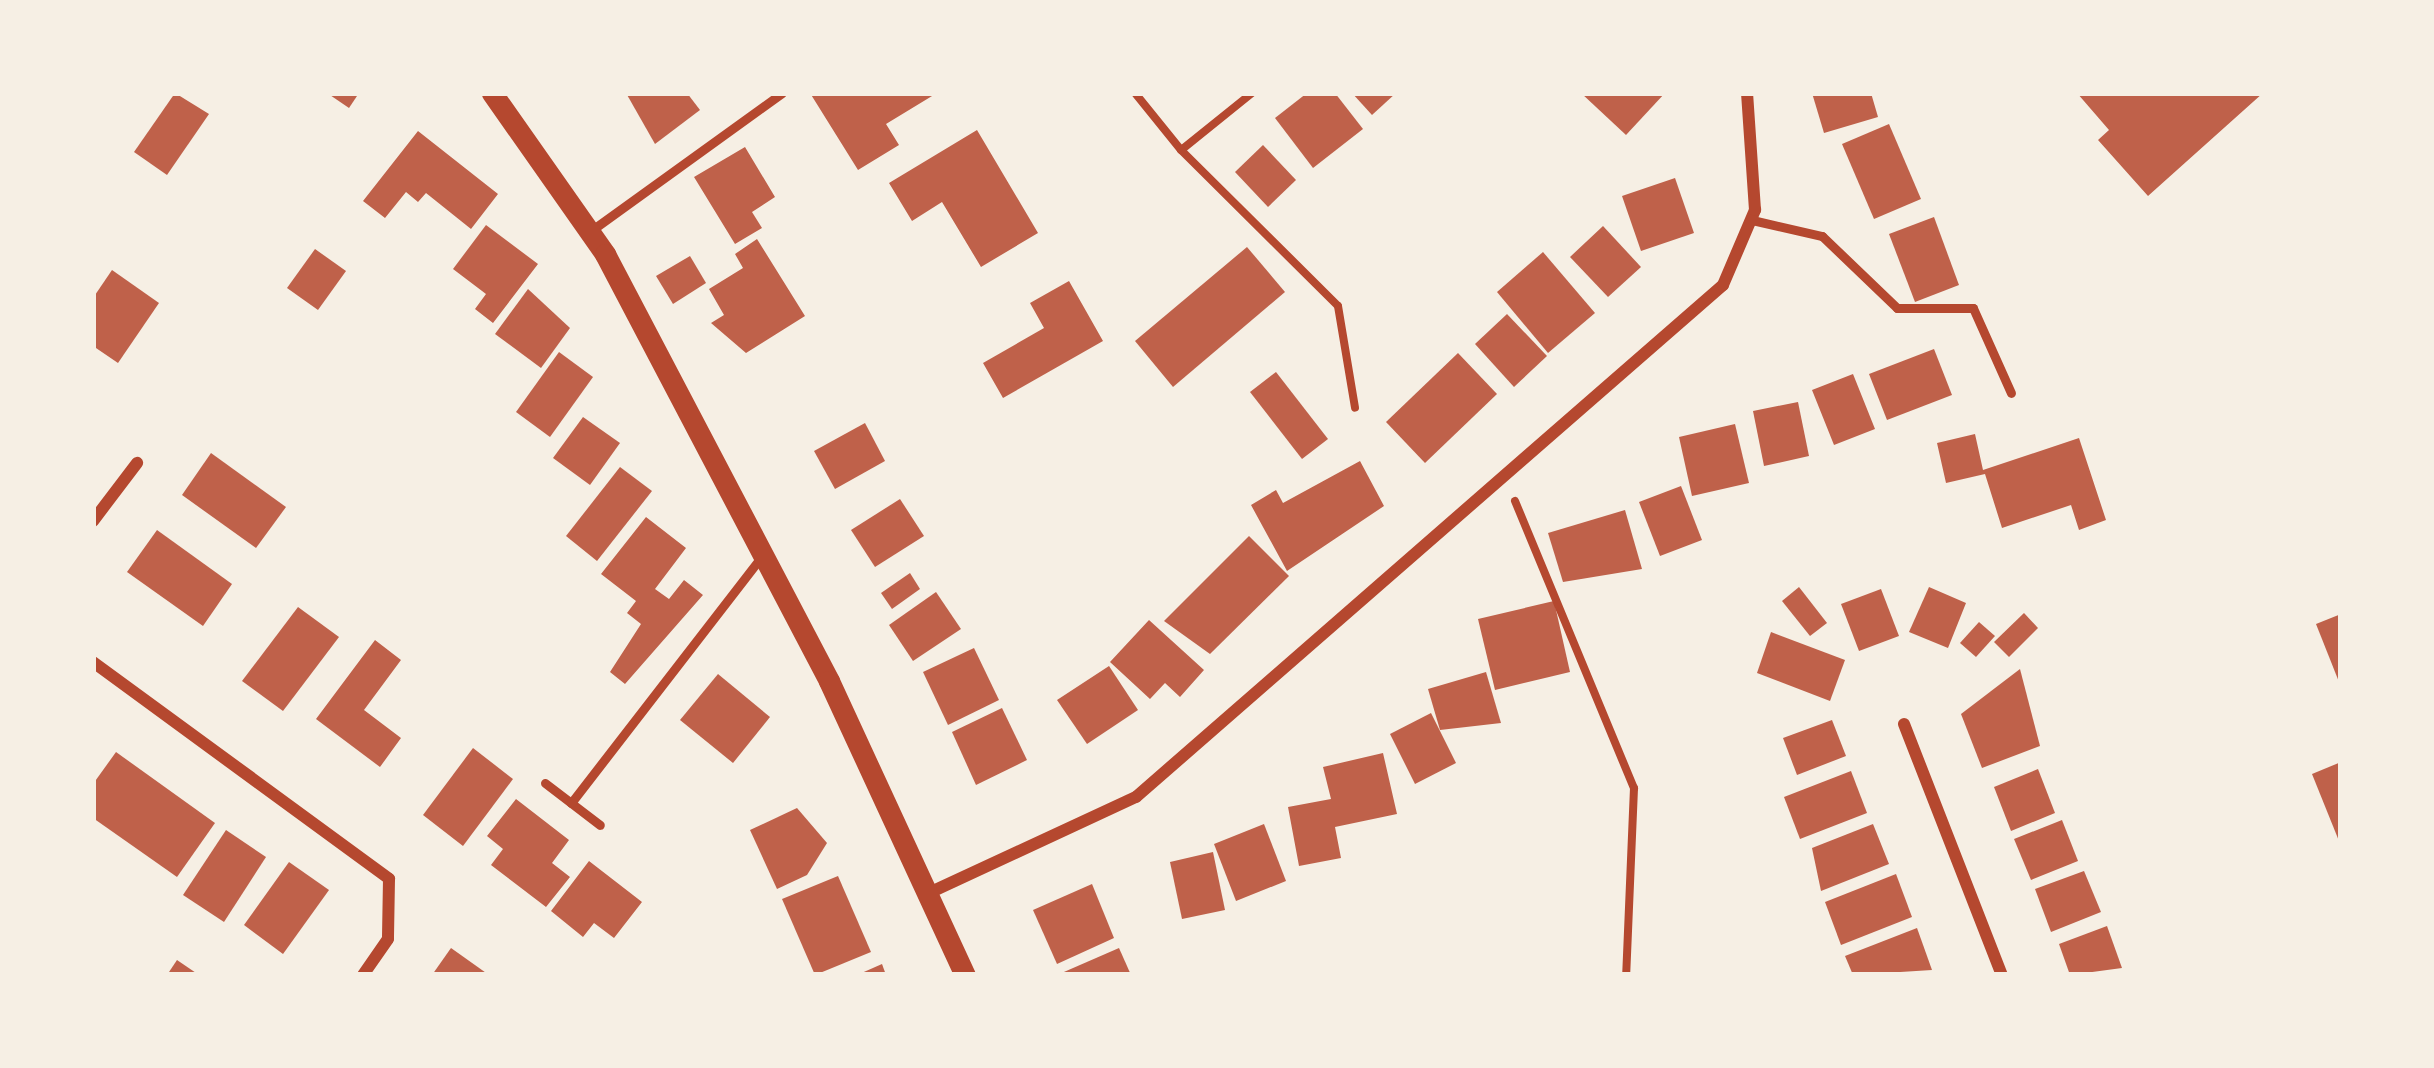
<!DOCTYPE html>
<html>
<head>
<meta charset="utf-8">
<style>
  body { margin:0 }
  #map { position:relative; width:2434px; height:1068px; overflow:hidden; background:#f6efe4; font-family:"IBM Plex Serif",serif }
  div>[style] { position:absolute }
  .building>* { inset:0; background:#bf614a }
  .path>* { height:8px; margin:-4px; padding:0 4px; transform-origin:4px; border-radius:4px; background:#b5482f }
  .service>* { height:9px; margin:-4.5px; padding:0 4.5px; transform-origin:4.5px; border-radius:4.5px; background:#b5482f }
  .minor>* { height:12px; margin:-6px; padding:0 6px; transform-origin:6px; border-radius:6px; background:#b5482f }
  .tertiary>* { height:21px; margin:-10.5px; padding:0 10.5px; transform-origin:10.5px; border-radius:10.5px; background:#b5482f }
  span { translate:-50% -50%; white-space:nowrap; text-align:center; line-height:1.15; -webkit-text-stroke:12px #f6efe4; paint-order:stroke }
  .frame { position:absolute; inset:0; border:96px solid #f6efe4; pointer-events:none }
</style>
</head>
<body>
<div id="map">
  <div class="building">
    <div style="clip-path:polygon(175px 93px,209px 114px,167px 175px,134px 152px)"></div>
    <div style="clip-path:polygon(327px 93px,359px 93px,349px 108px)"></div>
    <div style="clip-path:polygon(626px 93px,687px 93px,700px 110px,655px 144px)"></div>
    <div style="clip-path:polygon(810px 93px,937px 93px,886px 124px,899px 145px,858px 170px)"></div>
    <div style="clip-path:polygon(1307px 93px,1335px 93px,1363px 129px,1313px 168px,1275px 118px)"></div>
    <div style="clip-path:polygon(1352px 93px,1396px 93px,1372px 115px)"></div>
    <div style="clip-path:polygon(1581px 93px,1665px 93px,1626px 135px)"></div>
    <div style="clip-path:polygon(1812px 93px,1871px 93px,1878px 117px,1824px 133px)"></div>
    <div style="clip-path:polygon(2077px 93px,2263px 93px,2148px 196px,2098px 140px,2109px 130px)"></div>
    <div style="clip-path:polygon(1889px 124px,1921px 199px,1874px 219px,1842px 144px)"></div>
    <div style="clip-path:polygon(977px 130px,1038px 233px,981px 267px,942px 202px,912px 221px,889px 183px)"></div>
    <div style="clip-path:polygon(418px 131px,498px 194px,471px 229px,426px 193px,418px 202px,406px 192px,385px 218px,363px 201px)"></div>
    <div style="clip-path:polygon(1263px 145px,1296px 180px,1268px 207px,1235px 172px)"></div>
    <div style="clip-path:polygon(745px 147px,775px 197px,752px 212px,762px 228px,735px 244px,694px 177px)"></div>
    <div style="clip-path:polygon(1675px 178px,1694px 233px,1641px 251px,1622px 196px)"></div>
    <div style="clip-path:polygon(1934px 217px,1959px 285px,1915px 302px,1889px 234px)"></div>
    <div style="clip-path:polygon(486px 225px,538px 264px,493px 323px,475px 309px,486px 294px,453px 269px)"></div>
    <div style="clip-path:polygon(1603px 226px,1641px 267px,1608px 297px,1570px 257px)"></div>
    <div style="clip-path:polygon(757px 239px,805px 316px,746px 353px,711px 323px,724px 315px,709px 289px,743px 268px,735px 254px)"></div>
    <div style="clip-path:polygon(1247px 247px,1285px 292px,1173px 387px,1135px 341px)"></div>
    <div style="clip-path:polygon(315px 249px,346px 271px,318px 310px,287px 288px)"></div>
    <div style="clip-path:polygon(1543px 252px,1595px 313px,1548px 353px,1497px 292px)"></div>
    <div style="clip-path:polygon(690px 256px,706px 283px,673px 304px,656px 276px)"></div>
    <div style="clip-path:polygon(112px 270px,159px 303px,118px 363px,93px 346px,93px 298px)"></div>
    <div style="clip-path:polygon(1069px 281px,1103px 341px,1003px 398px,983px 363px,1044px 328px,1030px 303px)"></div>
    <div style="clip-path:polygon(528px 289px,570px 328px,541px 368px,495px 334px)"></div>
    <div style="clip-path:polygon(1507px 314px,1547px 356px,1514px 387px,1475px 344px)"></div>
    <div style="clip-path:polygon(1934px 349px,1952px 395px,1887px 420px,1869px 374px)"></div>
    <div style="clip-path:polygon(559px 352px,593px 377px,550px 437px,516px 412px)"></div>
    <div style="clip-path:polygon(1458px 353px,1497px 394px,1425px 463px,1386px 422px)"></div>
    <div style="clip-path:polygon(1276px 372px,1328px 439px,1302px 459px,1250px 392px)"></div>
    <div style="clip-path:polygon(1853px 374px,1875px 429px,1834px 445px,1812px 390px)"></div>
    <div style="clip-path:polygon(1798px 402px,1809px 456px,1764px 466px,1753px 411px)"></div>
    <div style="clip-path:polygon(583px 417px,620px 443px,590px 485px,553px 458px)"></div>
    <div style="clip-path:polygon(865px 423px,885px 461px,835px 489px,814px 451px)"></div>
    <div style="clip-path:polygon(1735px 424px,1749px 483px,1692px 496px,1679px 437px)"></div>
    <div style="clip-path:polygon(1975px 434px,1983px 470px,2079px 438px,2106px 520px,2079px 530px,2071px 505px,2002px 528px,1985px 474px,1946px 483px,1937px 443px)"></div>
    <div style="clip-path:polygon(211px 453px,286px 507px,256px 548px,182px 495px)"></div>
    <div style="clip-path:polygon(1360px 461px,1384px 506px,1287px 571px,1251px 505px,1276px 490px,1283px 503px)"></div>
    <div style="clip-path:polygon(620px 467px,652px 491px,597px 561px,566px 536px)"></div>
    <div style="clip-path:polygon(1681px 486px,1702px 540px,1660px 556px,1639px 502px)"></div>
    <div style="clip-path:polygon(900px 499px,924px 536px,875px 567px,851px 530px)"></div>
    <div style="clip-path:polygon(1625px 510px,1642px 569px,1563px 582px,1548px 533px)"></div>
    <div style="clip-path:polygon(646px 517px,686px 548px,655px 589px,669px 599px,684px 580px,703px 595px,625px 684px,610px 672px,641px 624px,627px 613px,636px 601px,601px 574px)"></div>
    <div style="clip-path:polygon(157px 530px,232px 584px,203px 626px,127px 572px)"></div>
    <div style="clip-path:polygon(1249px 536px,1289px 576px,1210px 654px,1164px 621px)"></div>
    <div style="clip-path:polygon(910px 573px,920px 589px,892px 609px,881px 593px)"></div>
    <div style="clip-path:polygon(1799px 587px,1827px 623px,1810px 636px,1782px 601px)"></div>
    <div style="clip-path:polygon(1929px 587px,1966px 603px,1948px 648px,1909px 632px)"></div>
    <div style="clip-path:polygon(1881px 589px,1899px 636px,1859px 651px,1841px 604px)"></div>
    <div style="clip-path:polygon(936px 592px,961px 629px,913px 661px,889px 625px)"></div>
    <div style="clip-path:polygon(1554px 601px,1570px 672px,1495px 690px,1478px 619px)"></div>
    <div style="clip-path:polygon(298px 607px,339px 637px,283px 711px,242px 681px)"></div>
    <div style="clip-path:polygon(2024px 613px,2038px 628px,2009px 657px,1994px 642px)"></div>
    <div style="clip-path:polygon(2341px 614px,2341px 687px,2316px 624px)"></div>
    <div style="clip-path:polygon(1149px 620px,1204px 670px,1180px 697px,1165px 683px,1150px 699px,1110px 662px)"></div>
    <div style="clip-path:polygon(1979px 622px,1995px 636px,1976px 657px,1960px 643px)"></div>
    <div style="clip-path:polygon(1771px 632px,1845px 660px,1830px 701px,1757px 673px)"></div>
    <div style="clip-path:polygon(375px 640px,401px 660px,364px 710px,401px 738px,380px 767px,316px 719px)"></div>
    <div style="clip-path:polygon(974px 648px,999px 700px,948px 725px,923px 672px)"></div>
    <div style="clip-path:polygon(1109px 666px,1138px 710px,1087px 744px,1057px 700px)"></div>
    <div style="clip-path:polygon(2020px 669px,2040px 746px,1982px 768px,1961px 714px)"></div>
    <div style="clip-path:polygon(1486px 672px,1501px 723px,1440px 730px,1428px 689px)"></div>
    <div style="clip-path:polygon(718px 674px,770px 717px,733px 763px,680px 720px)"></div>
    <div style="clip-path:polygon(1002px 708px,1027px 760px,976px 785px,952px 732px)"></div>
    <div style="clip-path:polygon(1431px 713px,1456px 763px,1415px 784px,1390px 734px)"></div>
    <div style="clip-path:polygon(1832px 720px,1846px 756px,1797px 775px,1783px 738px)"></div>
    <div style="clip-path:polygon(473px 748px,513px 779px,463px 846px,423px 815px)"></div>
    <div style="clip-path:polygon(116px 752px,215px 823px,177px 877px,93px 818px,93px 784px)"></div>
    <div style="clip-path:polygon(1383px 753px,1397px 814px,1335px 827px,1341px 858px,1299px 866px,1288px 807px,1331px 799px,1323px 767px)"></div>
    <div style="clip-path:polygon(2341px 762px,2341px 846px,2312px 774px)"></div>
    <div style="clip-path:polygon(2038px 769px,2055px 813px,2011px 831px,1994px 787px)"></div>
    <div style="clip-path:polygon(1851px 771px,1867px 813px,1800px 839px,1784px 797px)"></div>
    <div style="clip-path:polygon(516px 799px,569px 840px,552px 863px,570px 877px,546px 907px,491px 865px,503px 849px,487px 836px)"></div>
    <div style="clip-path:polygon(797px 808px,827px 843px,807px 875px,777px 889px,750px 830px)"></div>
    <div style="clip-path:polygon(2062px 820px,2078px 861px,2031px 880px,2014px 839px)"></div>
    <div style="clip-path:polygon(1264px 824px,1286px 881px,1236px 901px,1214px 844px)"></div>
    <div style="clip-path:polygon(1873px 824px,1889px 864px,1821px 891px,1812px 848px)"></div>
    <div style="clip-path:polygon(226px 830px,266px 857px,224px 922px,183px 895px)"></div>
    <div style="clip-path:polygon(1213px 852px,1225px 910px,1182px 919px,1170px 862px)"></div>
    <div style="clip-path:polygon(589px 861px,642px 902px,614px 938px,594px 923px,583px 937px,551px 911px)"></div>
    <div style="clip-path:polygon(289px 862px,329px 890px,283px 954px,244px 925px)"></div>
    <div style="clip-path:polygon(2084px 871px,2101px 912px,2051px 932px,2035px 889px)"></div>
    <div style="clip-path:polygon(1896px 874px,1912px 917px,1841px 945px,1825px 902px)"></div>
    <div style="clip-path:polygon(838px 876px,871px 952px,815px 975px,782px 899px)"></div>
    <div style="clip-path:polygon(1092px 884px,1114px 938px,1057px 964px,1033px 910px)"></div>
    <div style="clip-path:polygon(2107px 926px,2122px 968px,2070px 975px,2059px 944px)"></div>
    <div style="clip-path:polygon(1917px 928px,1932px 970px,1853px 975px,1845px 956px)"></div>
    <div style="clip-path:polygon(451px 948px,489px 975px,432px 975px)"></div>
    <div style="clip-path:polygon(1119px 948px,1131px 975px,1057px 975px)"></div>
    <div style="clip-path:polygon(177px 960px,199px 975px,167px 975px)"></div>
    <div style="clip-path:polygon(882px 964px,886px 975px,857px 975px)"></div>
  </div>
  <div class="path">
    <div style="left:1135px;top:93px;width:73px;rotate:51.1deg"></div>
    <div style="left:1252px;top:93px;width:91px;rotate:141.2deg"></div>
    <div style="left:1181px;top:150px;width:221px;rotate:44.8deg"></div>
    <div style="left:1338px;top:306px;width:103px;rotate:80.5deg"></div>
    <div style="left:1515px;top:501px;width:311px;rotate:67.5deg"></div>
    <div style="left:1634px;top:788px;width:187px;rotate:92.4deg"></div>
  </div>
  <div class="service">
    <div style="left:1752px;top:220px;width:72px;rotate:12.9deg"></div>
    <div style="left:1822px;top:236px;width:104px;rotate:43.8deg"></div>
    <div style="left:1897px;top:308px;width:76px"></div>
    <div style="left:1973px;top:308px;width:93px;rotate:65.9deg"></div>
    <div style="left:592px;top:230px;width:234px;rotate:-35.8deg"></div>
    <div style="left:545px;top:783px;width:69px;rotate:37.4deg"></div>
    <div style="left:571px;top:803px;width:312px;rotate:-52.3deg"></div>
  </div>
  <div class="minor">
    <div style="left:93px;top:521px;width:73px;rotate:-52.8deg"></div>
    <div style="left:93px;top:662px;width:367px;rotate:36.2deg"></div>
    <div style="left:389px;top:879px;width:60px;rotate:91deg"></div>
    <div style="left:388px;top:939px;width:44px;rotate:124.8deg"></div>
    <div style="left:1904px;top:724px;width:269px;rotate:68.7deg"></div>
    <div style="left:931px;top:892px;width:226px;rotate:-24.9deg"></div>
    <div style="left:1136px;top:797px;width:779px;rotate:-41.1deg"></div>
    <div style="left:1723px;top:285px;width:82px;rotate:-66.9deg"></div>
    <div style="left:1755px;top:210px;width:117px;rotate:-93.9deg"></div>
  </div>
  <div class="tertiary">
    <div style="left:492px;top:93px;width:197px;rotate:54.9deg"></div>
    <div style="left:605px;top:254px;width:482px;rotate:62.3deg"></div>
    <div style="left:829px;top:681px;width:324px;rotate:65.2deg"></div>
  </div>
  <div class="frame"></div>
</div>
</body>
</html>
